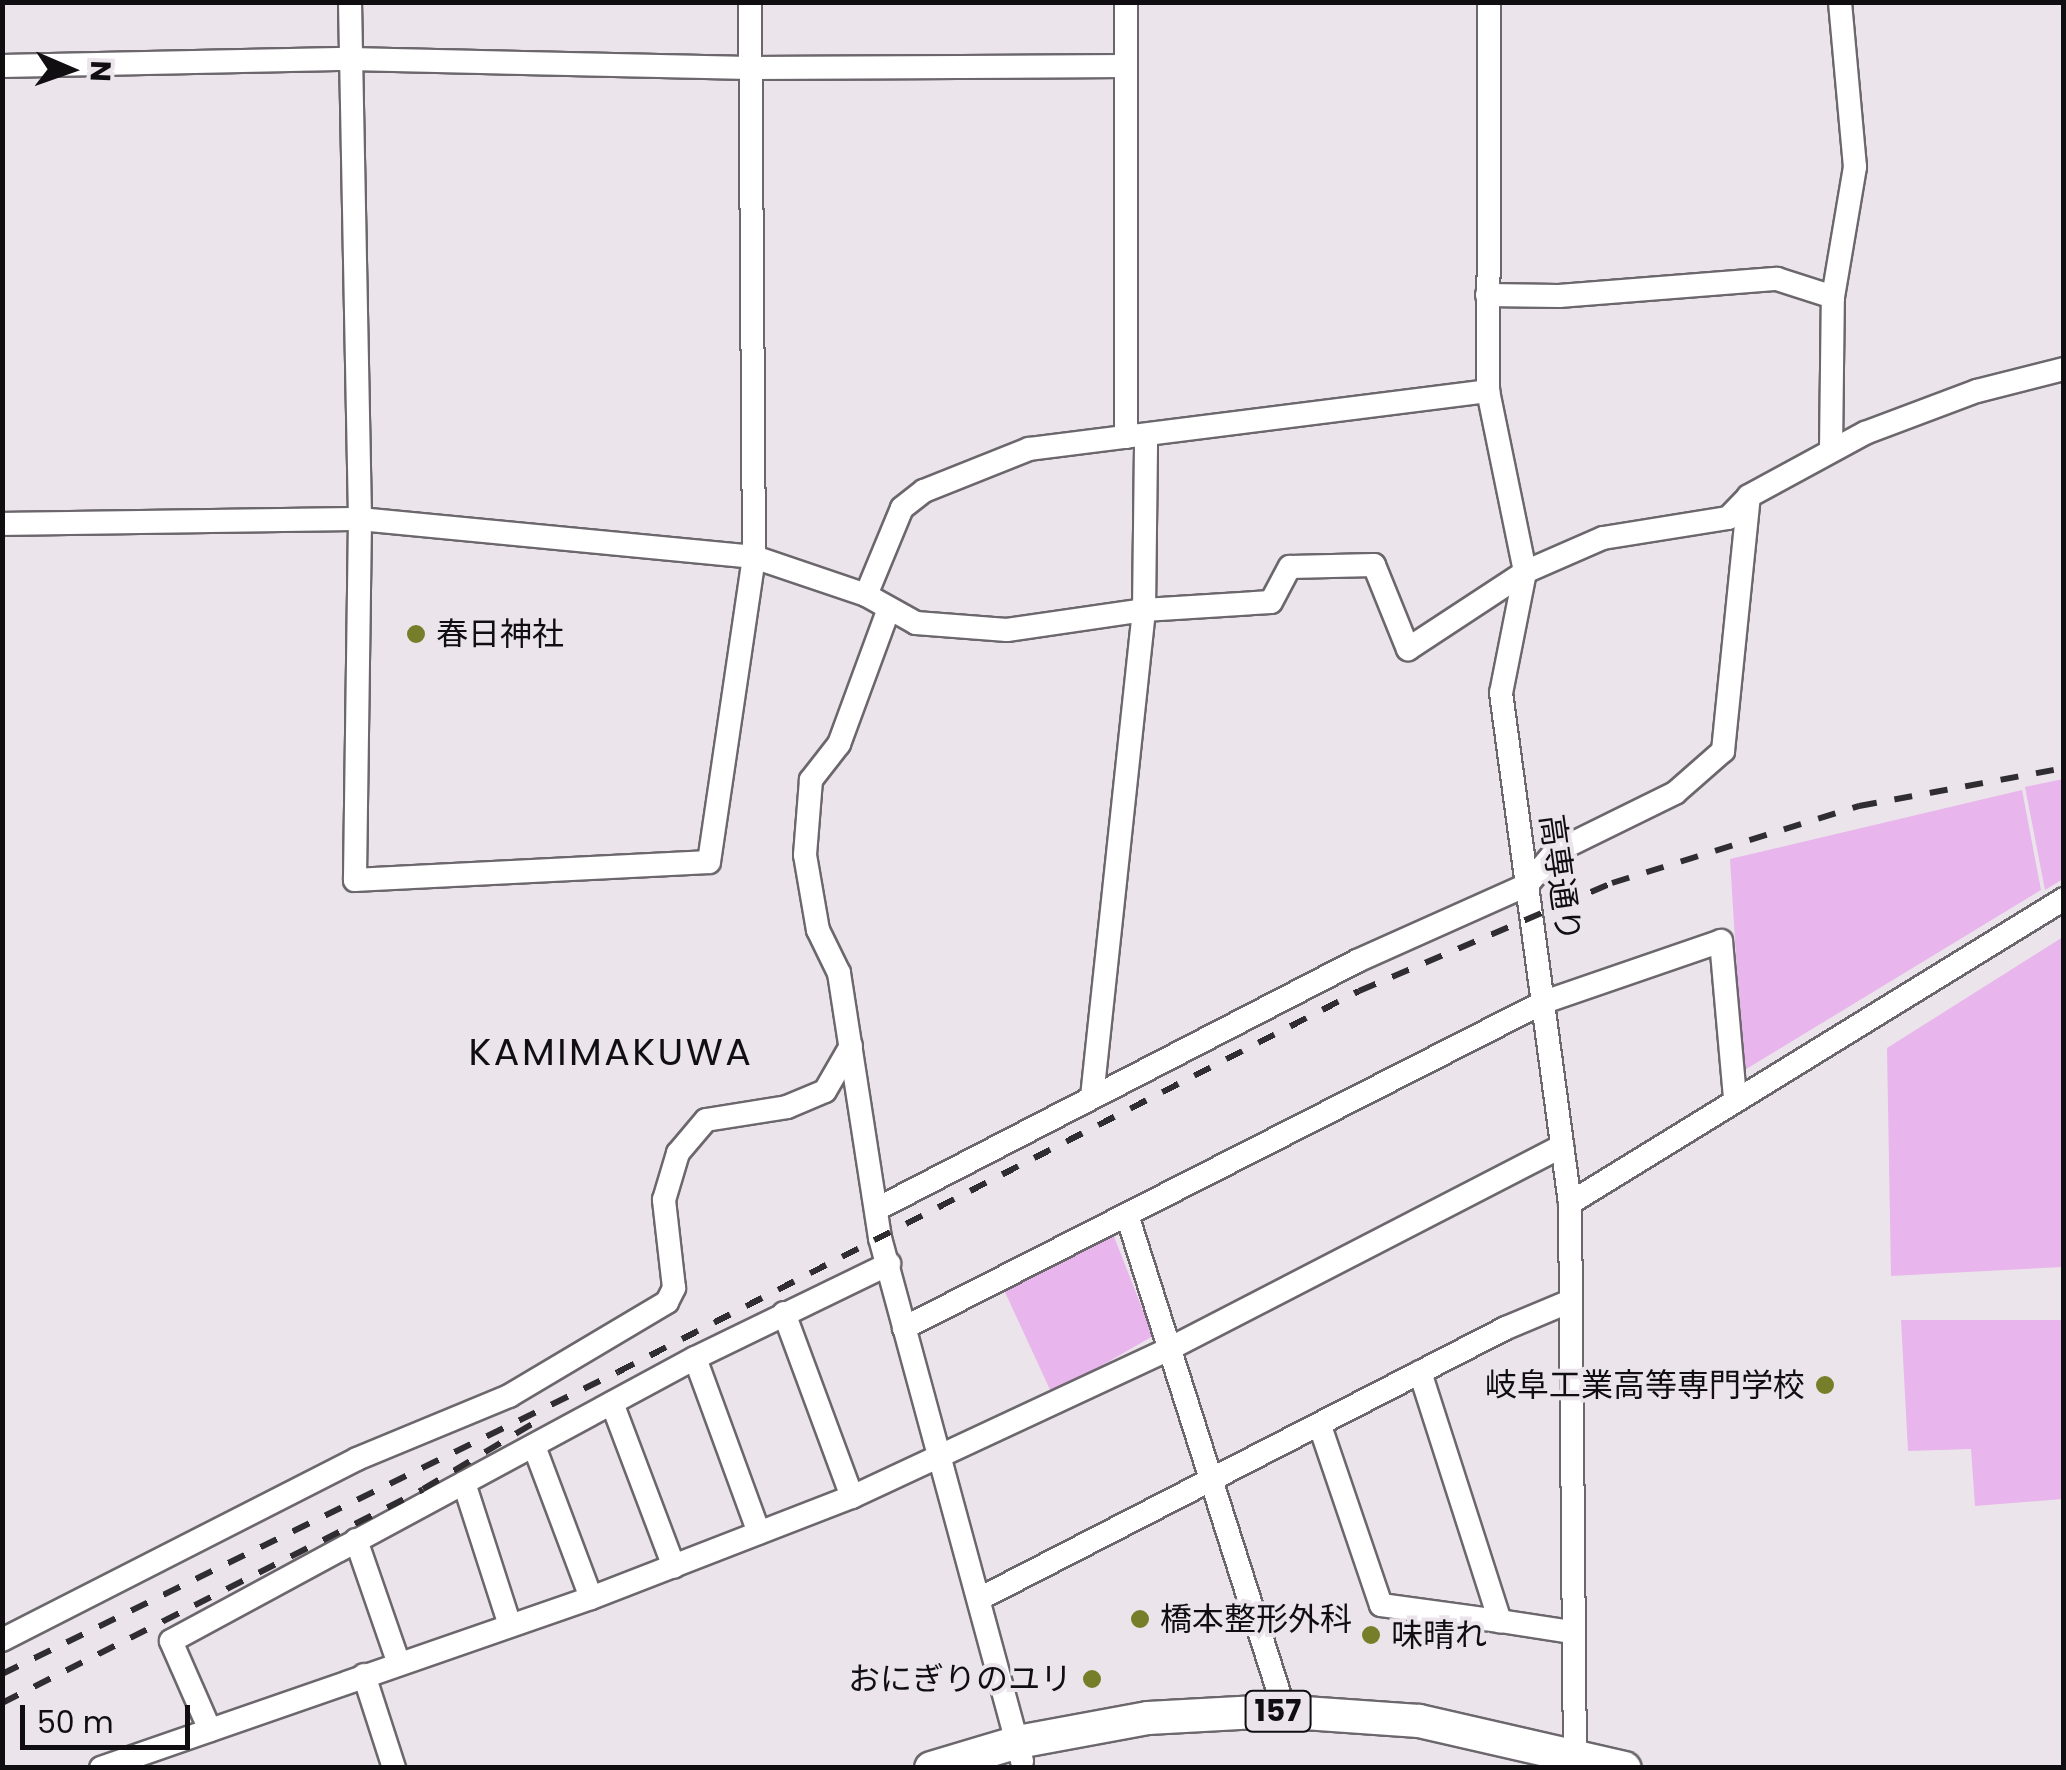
<!DOCTYPE html>
<html>
<head>
<meta charset="utf-8">
<style>
  body { margin:0 }
  #map { position:relative; width:2066px; height:1770px; overflow:hidden; background:#ebe5eb; font-family:Poppins,"Noto Sans JP",sans-serif }
  div>[style] { position:absolute }
  .green>* { inset:0; background:#e8b5ec }
  .roads { filter:drop-shadow(2px 0 #6c676c) drop-shadow(-2px 0 #6c676c) drop-shadow(0 2px #6c676c) drop-shadow(0 -2px #6c676c) }
  .minor>* { height:22px; margin:-11px; padding:0 11px; transform-origin:11px; border-radius:11px; background:#fff }
  .highway>* { height:32px; margin:-16px; padding:0 16px; transform-origin:16px; border-radius:16px; background:#fff }
  .rail>* { height:6px; margin-top:-3px; transform-origin:0; background:repeating-linear-gradient(90deg,#2f2d2f 0 18px,transparent 0 36px) }
  .dots>* { width:28px; height:28px; translate:-50% -50%; box-sizing:border-box; border:5px solid #ebe5eb; border-radius:50% }
  span { translate:-50% -50%; white-space:nowrap; text-align:center; line-height:1.15; -webkit-text-stroke:8px #ebe5eb; paint-order:stroke }
  .shield-label span { padding:2px 8px; background:#ebe5eb; border:2px solid; border-radius:8px; -webkit-text-stroke-width:0 }
  .shield-label { font-size:30px; color:#100e10; font-weight:700 }
  .poi-label { font-size:32px; color:#100e10 }
  .left { translate:0 -50%; text-align:left }
  .right { translate:-100% -50%; text-align:right }
  .street-label { font-size:32px; color:#100e10 }
  .quarter-label { font-size:38px; color:#100e10; letter-spacing:2.5px }
  .frame { position:absolute; inset:0; border:5px solid #100e10; pointer-events:none }
  .north { position:absolute; left:20px; top:20px; width:100px; height:100px; -webkit-text-stroke:8px #ebe5eb; paint-order:stroke; rotate:92deg; font-size:28px; font-weight:700; line-height:40px; text-align:center; color:#100e10 }
  .north::after { content:''; display:block; margin:auto; width:35px; height:45px; background:#100e10; clip-path:polygon(50% 0,100% 100%,50% 72%,0 100%) }
  .scale { position:absolute; left:20px; top:1705px; width:170px; height:45px; box-sizing:border-box; border:5px solid #100e10; border-top:0; padding-left:12px; font-size:30px; line-height:35px; white-space:nowrap; color:#100e10; -webkit-text-stroke:8px #ebe5eb; paint-order:stroke }
</style>
</head>
<body>
<div id="map">
  <div class="green">
    <div style="clip-path:polygon(2063px 779px,2063px 879px,2045px 890px,2025px 787px)"></div>
    <div style="clip-path:polygon(2022px 790px,2041px 890px,1743px 1071px,1730px 859px)"></div>
    <div style="clip-path:polygon(2063px 937px,2063px 1267px,1891px 1276px,1887px 1048px)"></div>
    <div style="clip-path:polygon(1111px 1229px,1153px 1336px,1052px 1394px,1004px 1290px)"></div>
    <div style="clip-path:polygon(1901px 1320px,2063px 1320px,2063px 1499px,1975px 1506px,1971px 1449px,1908px 1451px)"></div>
  </div>
  <div class="roads">
    <div class="minor">
      <div style="left:350px;top:2px;width:517px;rotate:88.89deg"></div>
      <div style="left:360px;top:519px;width:361px;rotate:90.8deg"></div>
      <div style="left:355px;top:880px;width:354px;rotate:-2.9deg"></div>
      <div style="left:709px;top:862px;width:308px;rotate:-81.6deg"></div>
      <div style="left:754px;top:557px;width:555px;rotate:-90.41deg"></div>
      <div style="left:1126px;top:2px;width:435px;rotate:90deg"></div>
      <div style="left:1489px;top:2px;width:389px;rotate:90.1deg"></div>
      <div style="left:1488px;top:391px;width:185px;rotate:78.4deg"></div>
      <div style="left:1525px;top:572px;width:123px;rotate:101.2deg"></div>
      <div style="left:1501px;top:693px;width:515px;rotate:82.3deg"></div>
      <div style="left:1570px;top:1203px;width:565px;rotate:89.49deg"></div>
      <div style="left:2px;top:66px;width:348px;rotate:-1.2deg"></div>
      <div style="left:350px;top:59px;width:400px;rotate:1.3deg"></div>
      <div style="left:750px;top:68px;width:375px;rotate:-0.3deg"></div>
      <div style="left:1487px;top:295px;width:72px;rotate:0.8deg"></div>
      <div style="left:1559px;top:296px;width:219px;rotate:-4.5deg"></div>
      <div style="left:1777px;top:279px;width:59px;rotate:17.8deg"></div>
      <div style="left:1831px;top:450px;width:153px;rotate:-89.3deg"></div>
      <div style="left:1833px;top:297px;width:132px;rotate:-80.4deg"></div>
      <div style="left:1855px;top:167px;width:166px;rotate:-95.2deg"></div>
      <div style="left:2px;top:524px;width:358px;rotate:-0.8deg"></div>
      <div style="left:360px;top:519px;width:396px;rotate:5.5deg"></div>
      <div style="left:754px;top:557px;width:118px;rotate:18.7deg"></div>
      <div style="left:866px;top:595px;width:57px;rotate:29.2deg"></div>
      <div style="left:916px;top:623px;width:91px;rotate:4.4deg"></div>
      <div style="left:1007px;top:630px;width:138px;rotate:-8.3deg"></div>
      <div style="left:1144px;top:610px;width:127px;rotate:-3.6deg"></div>
      <div style="left:1271px;top:602px;width:40px;rotate:-62deg"></div>
      <div style="left:1290px;top:567px;width:84px;rotate:-1.4deg"></div>
      <div style="left:1374px;top:565px;width:91px;rotate:68deg"></div>
      <div style="left:1408px;top:649px;width:140px;rotate:-33.3deg"></div>
      <div style="left:1525px;top:572px;width:85px;rotate:-23.6deg"></div>
      <div style="left:1603px;top:538px;width:127px;rotate:-9.1deg"></div>
      <div style="left:1728px;top:518px;width:30px;rotate:-46deg"></div>
      <div style="left:1749px;top:496px;width:132px;rotate:-28.5deg"></div>
      <div style="left:1865px;top:433px;width:120px;rotate:-20.6deg"></div>
      <div style="left:1977px;top:391px;width:90px;rotate:-14.2deg"></div>
      <div style="left:866px;top:595px;width:94px;rotate:-67.5deg"></div>
      <div style="left:902px;top:508px;width:28px;rotate:-38deg"></div>
      <div style="left:924px;top:491px;width:113px;rotate:-21.8deg"></div>
      <div style="left:1029px;top:449px;width:463px;rotate:-7.2deg"></div>
      <div style="left:888px;top:611px;width:142px;rotate:110.2deg"></div>
      <div style="left:839px;top:744px;width:46px;rotate:127.9deg"></div>
      <div style="left:811px;top:780px;width:75px;rotate:94.6deg"></div>
      <div style="left:805px;top:855px;width:76px;rotate:80.2deg"></div>
      <div style="left:818px;top:930px;width:48px;rotate:64deg"></div>
      <div style="left:839px;top:973px;width:268px;rotate:81.2deg"></div>
      <div style="left:880px;top:1238px;width:542px;rotate:74.81deg"></div>
      <div style="left:1092px;top:1097px;width:490px;rotate:-83.9deg"></div>
      <div style="left:1144px;top:610px;width:175px;rotate:-89.3deg"></div>
      <div style="left:1570px;top:1203px;width:580px;rotate:-31.61deg"></div>
      <div style="left:877px;top:1209px;width:540px;rotate:-27.32deg"></div>
      <div style="left:1357px;top:961px;width:186px;rotate:-24.1deg"></div>
      <div style="left:1527px;top:885px;width:43px;rotate:-49.7deg"></div>
      <div style="left:1555px;top:852px;width:134px;rotate:-26.2deg"></div>
      <div style="left:1675px;top:793px;width:64px;rotate:-41.2deg"></div>
      <div style="left:1723px;top:751px;width:256px;rotate:-84.2deg"></div>
      <div style="left:1127px;top:1215px;width:522px;rotate:72.36deg"></div>
      <div style="left:784px;top:1313px;width:196px;rotate:69.7deg"></div>
      <div style="left:904px;top:1328px;width:718px;rotate:-26.99deg"></div>
      <div style="left:1544px;top:1002px;width:187px;rotate:-19deg"></div>
      <div style="left:1721px;top:941px;width:159px;rotate:84.9deg"></div>
      <div style="left:695px;top:1358px;width:186px;rotate:69.9deg"></div>
      <div style="left:1420px;top:1372px;width:262px;rotate:72.2deg"></div>
      <div style="left:1500px;top:1621px;width:73px;rotate:8.7deg"></div>
      <div style="left:612px;top:1403px;width:175px;rotate:69.3deg"></div>
      <div style="left:1320px;top:1426px;width:189px;rotate:71.2deg"></div>
      <div style="left:1381px;top:1605px;width:120px;rotate:7.7deg"></div>
      <div style="left:534px;top:1446px;width:162px;rotate:69.4deg"></div>
      <div style="left:464px;top:1483px;width:149px;rotate:72.1deg"></div>
      <div style="left:356px;top:1540px;width:128px;rotate:70.9deg"></div>
      <div style="left:981px;top:1598px;width:590px;rotate:-27.22deg"></div>
      <div style="left:1506px;top:1328px;width:67px;rotate:-22.8deg"></div>
      <div style="left:2px;top:1640px;width:398px;rotate:-27deg"></div>
      <div style="left:357px;top:1459px;width:165px;rotate:-22.5deg"></div>
      <div style="left:509px;top:1396px;width:184px;rotate:-30.7deg"></div>
      <div style="left:667px;top:1302px;width:16px;rotate:-63deg"></div>
      <div style="left:674px;top:1288px;width:89px;rotate:-96.5deg"></div>
      <div style="left:664px;top:1200px;width:49px;rotate:-73.4deg"></div>
      <div style="left:678px;top:1153px;width:43px;rotate:-49.7deg"></div>
      <div style="left:706px;top:1120px;width:82px;rotate:-9.1deg"></div>
      <div style="left:787px;top:1107px;width:41px;rotate:-22.8deg"></div>
      <div style="left:825px;top:1091px;width:52px;rotate:-60deg"></div>
      <div style="left:364px;top:1675px;width:98px;rotate:72.1deg"></div>
      <div style="left:210px;top:1730px;width:97px;rotate:-113.7deg"></div>
      <div style="left:171px;top:1641px;width:596px;rotate:-28.37deg"></div>
      <div style="left:695px;top:1358px;width:216px;rotate:-25.9deg"></div>
      <div style="left:101px;top:1768px;width:519px;rotate:-19.13deg"></div>
      <div style="left:591px;top:1598px;width:280px;rotate:-21.2deg"></div>
      <div style="left:852px;top:1497px;width:352px;rotate:-25deg"></div>
      <div style="left:1171px;top:1348px;width:440px;rotate:-27.3deg"></div>
    </div>
    <div class="highway">
      <div style="left:931px;top:1768px;width:91px;rotate:-16.6deg"></div>
      <div style="left:1018px;top:1742px;width:132px;rotate:-10.5deg"></div>
      <div style="left:1148px;top:1718px;width:128px;rotate:-3.1deg"></div>
      <div style="left:1276px;top:1711px;width:143px;rotate:4deg"></div>
      <div style="left:1419px;top:1721px;width:211px;rotate:12.9deg"></div>
    </div>
  </div>
  <div class="rail">
    <div style="left:2px;top:1674px;width:686px;rotate:-26.12deg"></div>
    <div style="left:618px;top:1372px;width:833px;rotate:-27.21deg"></div>
    <div style="left:1359px;top:991px;width:275px;rotate:-23.1deg"></div>
    <div style="left:1612px;top:883px;width:259px;rotate:-17.3deg"></div>
    <div style="left:1859px;top:806px;width:208px;rotate:-10.5deg"></div>
    <div style="left:2px;top:1703px;width:472px;rotate:-26.9deg"></div>
    <div style="left:423px;top:1489px;width:127px;rotate:-30.8deg"></div>
  </div>
  <div class="dots">
    <div style="left:416px;top:634px;background:#777e29"></div>
    <div style="left:1825px;top:1385px;background:#777e29"></div>
    <div style="left:1140px;top:1619px;background:#777e29"></div>
    <div style="left:1371px;top:1635px;background:#777e29"></div>
    <div style="left:1092px;top:1679px;background:#777e29"></div>
  </div>
  <div class="shield-label">
    <span style="left:1278px;top:1711px">157</span>
  </div>
  <div class="poi-label">
    <span class="left" style="left:436px;top:634px">春日神社</span>
    <span class="right" style="left:1805px;top:1385px">岐阜工業高等専門学校</span>
    <span class="left" style="left:1160px;top:1619px">橋本整形外科</span>
    <span class="left" style="left:1391px;top:1635px">味晴れ</span>
    <span class="right" style="left:1072px;top:1679px">おにぎりのユリ</span>
  </div>
  <div class="street-label">
    <span style="left:1560px;top:878px;rotate:82deg">高専通り</span>
  </div>
  <div class="quarter-label">
    <span style="left:611px;top:1052px">KAMIMAKUWA</span>
  </div>
  <div class="frame"></div>
  <div class="north">N</div>
  <div class="scale">50 m</div>
</div>
</body>
</html>
